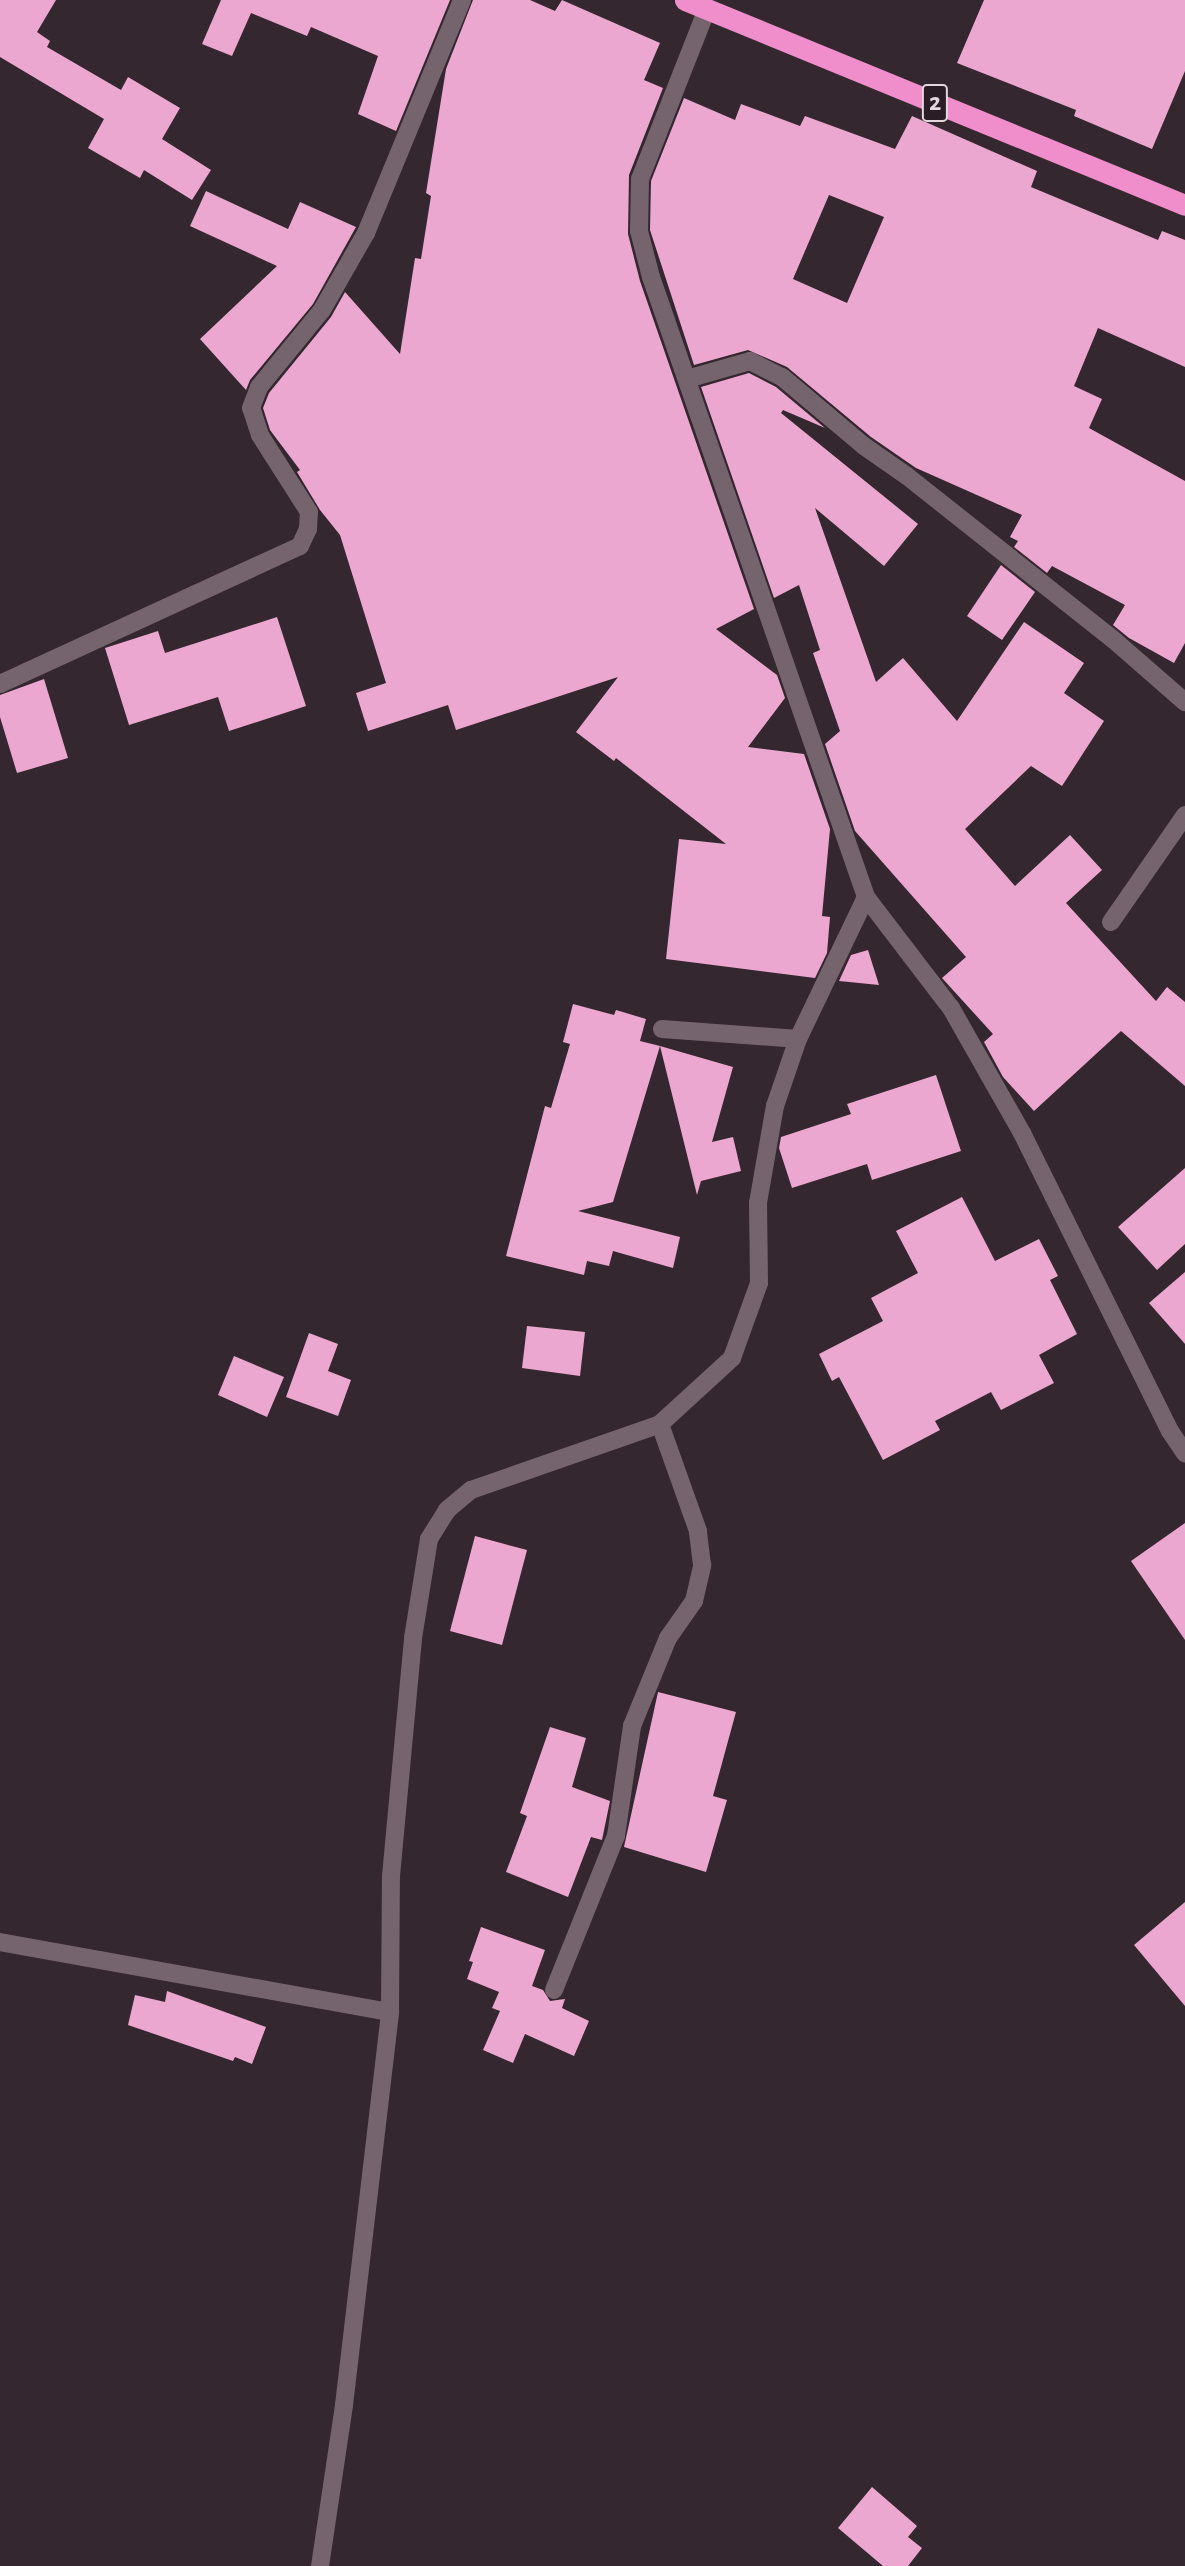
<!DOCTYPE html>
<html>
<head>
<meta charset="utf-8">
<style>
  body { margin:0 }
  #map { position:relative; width:1185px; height:2566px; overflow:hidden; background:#35272f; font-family:"Alegreya Sans",sans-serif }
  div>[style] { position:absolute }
  .building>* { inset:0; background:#eca7d0 }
  .minor>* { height:18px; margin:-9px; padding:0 9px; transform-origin:9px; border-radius:9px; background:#75646d }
  .highway>* { height:21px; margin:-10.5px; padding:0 10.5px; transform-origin:10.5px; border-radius:10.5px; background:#f08ecb }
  span { translate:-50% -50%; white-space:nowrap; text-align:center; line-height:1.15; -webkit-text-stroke:7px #2b1d25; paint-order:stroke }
  .shield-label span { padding:2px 5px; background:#2b1d25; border:2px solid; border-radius:5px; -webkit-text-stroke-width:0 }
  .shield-label { font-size:26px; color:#e2d8dd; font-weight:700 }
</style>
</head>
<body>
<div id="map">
  <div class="building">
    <div style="clip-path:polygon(0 0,56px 0,37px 32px,50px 41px,47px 47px,121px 90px,128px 77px,180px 108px,162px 139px,211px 170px,192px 200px,144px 170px,140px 178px,88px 148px,104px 119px,0 57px)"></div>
    <div style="clip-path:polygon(221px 0,450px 0,396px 131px,358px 114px,378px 56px,311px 27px,307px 36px,251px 13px,232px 56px,202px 44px)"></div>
    <div style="clip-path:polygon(473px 0,530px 0,555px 11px,562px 0,660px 43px,644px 80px,663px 88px,629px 175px,628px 234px,640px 281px,754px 609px,716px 629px,777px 675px,785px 698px,748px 747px,804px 754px,830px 829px,822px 916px,830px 917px,827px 953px,815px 978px,666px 959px,679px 839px,726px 844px,616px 758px,614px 761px,576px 732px,618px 677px,456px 730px,448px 705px,368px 731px,356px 693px,386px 683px,340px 535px,320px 510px,297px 472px,300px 470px,270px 430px,263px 408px,269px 393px,331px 317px,345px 292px,400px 354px,415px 258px,421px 259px,431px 196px,426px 193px,446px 69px)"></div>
    <div style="clip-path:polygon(984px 0,1185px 0,1185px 71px,1152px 149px,1074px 116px,1076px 110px,957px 63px)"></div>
    <div style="clip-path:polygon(evenodd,684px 98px,735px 120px,741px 104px,800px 126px,805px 116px,895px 149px,912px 116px,1037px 171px,1031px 187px,1158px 240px,1162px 231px,1185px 240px,1185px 367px,1098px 328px,1074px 386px,1102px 399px,1089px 428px,1185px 481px,1185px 643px,1174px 663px,1129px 638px,1113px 625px,1125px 605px,1052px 566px,1047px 573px,1014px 547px,1018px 541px,1010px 537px,1022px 515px,916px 468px,871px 437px,787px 367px,748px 350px,694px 365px,650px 230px,651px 181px,684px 98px,829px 195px,884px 217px,847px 303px,793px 279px,829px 195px)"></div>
    <div style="clip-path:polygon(206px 191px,288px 229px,300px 202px,356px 227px,313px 304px,250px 380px,246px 390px,200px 339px,277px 266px,190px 226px)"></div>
    <div style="clip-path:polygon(749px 373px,776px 387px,825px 428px,783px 410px,781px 413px,918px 524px,884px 566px,815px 508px,876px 682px,903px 658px,957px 721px,1024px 622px,1084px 663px,1064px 693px,1104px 721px,1062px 786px,1031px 766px,965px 829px,1015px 886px,1070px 835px,1102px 870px,1066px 903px,1156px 1001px,1167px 987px,1185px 1002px,1185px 1086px,1121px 1031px,1034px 1111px,1003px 1077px,984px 1042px,993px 1034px,942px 978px,966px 957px,855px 831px,825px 744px,840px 731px,813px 653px,820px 650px,799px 585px,774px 598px,701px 387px)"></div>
    <div style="clip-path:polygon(1001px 565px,1035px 592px,1002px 640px,967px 616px)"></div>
    <div style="clip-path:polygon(277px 617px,306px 706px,229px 731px,218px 697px,129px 725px,105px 648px,158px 631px,165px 653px)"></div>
    <div style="clip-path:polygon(44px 679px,68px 758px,17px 773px,0 717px,0 695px)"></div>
    <div style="clip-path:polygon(868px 950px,879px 985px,839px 981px,851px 955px)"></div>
    <div style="clip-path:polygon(573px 1004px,614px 1015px,616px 1010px,646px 1019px,640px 1041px,660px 1046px,613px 1202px,578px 1211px,680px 1237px,673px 1268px,613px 1251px,609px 1266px,587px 1261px,584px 1275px,506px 1256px,545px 1106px,551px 1108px,570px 1044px,563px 1042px)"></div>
    <div style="clip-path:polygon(660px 1046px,733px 1067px,712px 1142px,733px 1137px,741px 1171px,701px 1181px,697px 1195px)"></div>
    <div style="clip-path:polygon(936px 1075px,961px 1151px,872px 1180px,867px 1164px,792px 1188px,779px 1148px,781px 1137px,851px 1114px,847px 1104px)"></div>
    <div style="clip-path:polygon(1185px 1168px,1185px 1244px,1157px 1270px,1118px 1227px)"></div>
    <div style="clip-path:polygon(962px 1197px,995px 1261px,1039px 1239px,1058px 1276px,1050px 1280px,1077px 1334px,1039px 1355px,1054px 1383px,1001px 1410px,991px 1392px,935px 1421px,940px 1430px,883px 1460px,839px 1377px,832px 1381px,819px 1354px,883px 1321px,871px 1298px,918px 1273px,896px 1231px)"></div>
    <div style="clip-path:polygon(1185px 1272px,1185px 1344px,1149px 1303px)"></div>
    <div style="clip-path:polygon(527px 1326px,585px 1332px,580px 1376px,522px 1368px)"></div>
    <div style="clip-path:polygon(309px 1333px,338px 1344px,328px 1371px,351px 1380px,338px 1416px,286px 1397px)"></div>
    <div style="clip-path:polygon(234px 1356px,284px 1377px,267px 1417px,218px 1395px)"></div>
    <div style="clip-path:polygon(1185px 1523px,1185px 1640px,1131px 1561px)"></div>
    <div style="clip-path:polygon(475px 1536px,527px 1550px,502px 1645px,450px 1631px)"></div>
    <div style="clip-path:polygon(658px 1692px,736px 1712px,713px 1796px,727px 1800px,706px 1872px,624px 1847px)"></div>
    <div style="clip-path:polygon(550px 1727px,586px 1738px,572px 1787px,610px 1801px,602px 1840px,591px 1837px,568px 1897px,506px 1872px,527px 1816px,520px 1813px)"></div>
    <div style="clip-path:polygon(1185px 1902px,1185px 2006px,1134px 1945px)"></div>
    <div style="clip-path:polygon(481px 1927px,545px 1950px,532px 1986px,543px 1990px,550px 2001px,565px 1999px,562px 2008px,589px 2021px,574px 2056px,525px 2034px,513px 2063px,483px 2050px,500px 2011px,492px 2008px,499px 1992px,467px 1979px,473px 1962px,469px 1961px)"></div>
    <div style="clip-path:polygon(167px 1991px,266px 2027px,252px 2064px,235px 2057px,233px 2061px,128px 2025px,135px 1995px,165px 2002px)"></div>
    <div style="clip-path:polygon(872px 2487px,917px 2526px,908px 2537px,922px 2548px,908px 2566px,883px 2566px,838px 2528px)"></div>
  </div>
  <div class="minor">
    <div style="left:707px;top:9px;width:183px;rotate:111.5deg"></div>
    <div style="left:640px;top:179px;width:52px;rotate:91.1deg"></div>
    <div style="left:639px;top:231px;width:48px;rotate:75.4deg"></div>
    <div style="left:651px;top:277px;width:656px;rotate:70.87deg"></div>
    <div style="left:866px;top:897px;width:140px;rotate:52.6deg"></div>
    <div style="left:951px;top:1008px;width:144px;rotate:60.4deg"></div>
    <div style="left:1022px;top:1133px;width:333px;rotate:63.6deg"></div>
    <div style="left:1170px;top:1431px;width:27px;rotate:56deg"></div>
    <div style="left:687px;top:379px;width:66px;rotate:-15.9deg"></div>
    <div style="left:750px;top:361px;width:36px;rotate:27deg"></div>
    <div style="left:782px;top:377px;width:107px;rotate:40.1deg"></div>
    <div style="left:864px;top:446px;width:52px;rotate:34.9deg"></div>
    <div style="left:907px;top:476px;width:265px;rotate:38.4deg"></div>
    <div style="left:1115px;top:641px;width:93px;rotate:41.1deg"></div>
    <div style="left:0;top:684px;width:330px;rotate:-24.7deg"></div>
    <div style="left:300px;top:546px;width:19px;rotate:-65deg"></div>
    <div style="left:308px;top:529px;width:17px;rotate:-87deg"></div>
    <div style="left:309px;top:512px;width:91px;rotate:-122.5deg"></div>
    <div style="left:260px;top:435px;width:28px;rotate:-108deg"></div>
    <div style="left:251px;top:408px;width:22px;rotate:-69deg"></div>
    <div style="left:259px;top:387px;width:99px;rotate:-50.7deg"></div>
    <div style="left:322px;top:310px;width:89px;rotate:-60.3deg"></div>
    <div style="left:366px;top:233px;width:252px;rotate:-67.6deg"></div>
    <div style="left:1111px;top:922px;width:130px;rotate:-55.3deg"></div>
    <div style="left:662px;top:1029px;width:136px;rotate:4.2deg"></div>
    <div style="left:0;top:1942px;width:396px;rotate:10.2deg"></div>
    <div style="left:554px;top:1990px;width:166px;rotate:-68.1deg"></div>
    <div style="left:616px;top:1836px;width:111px;rotate:-81.7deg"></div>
    <div style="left:632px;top:1726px;width:95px;rotate:-67.8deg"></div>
    <div style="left:668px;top:1638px;width:45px;rotate:-54.9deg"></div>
    <div style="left:694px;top:1601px;width:37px;rotate:-77deg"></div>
    <div style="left:702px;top:1565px;width:34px;rotate:-97deg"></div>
    <div style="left:698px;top:1531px;width:114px;rotate:-109.6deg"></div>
    <div style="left:320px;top:2566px;width:163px;rotate:-81.5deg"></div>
    <div style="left:344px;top:2405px;width:396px;rotate:-83.3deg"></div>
    <div style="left:390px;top:2012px;width:136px;rotate:-89.6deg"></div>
    <div style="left:391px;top:1876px;width:239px;rotate:-84.7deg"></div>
    <div style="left:413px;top:1638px;width:100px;rotate:-80.8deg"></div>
    <div style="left:429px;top:1539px;width:34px;rotate:-58deg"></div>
    <div style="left:447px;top:1510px;width:31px;rotate:-40deg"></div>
    <div style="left:471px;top:1490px;width:200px;rotate:-19.2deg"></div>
    <div style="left:660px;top:1424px;width:98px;rotate:-42.5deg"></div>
    <div style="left:732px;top:1358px;width:80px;rotate:-70.2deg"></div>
    <div style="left:759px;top:1283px;width:80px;rotate:-90.7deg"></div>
    <div style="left:758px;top:1203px;width:98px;rotate:-80.1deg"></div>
    <div style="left:775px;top:1106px;width:71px;rotate:-71.1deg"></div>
    <div style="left:798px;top:1039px;width:157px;rotate:-64.4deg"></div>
  </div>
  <div class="highway">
    <div style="left:685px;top:0;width:540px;rotate:22.29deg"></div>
  </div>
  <div class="shield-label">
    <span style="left:935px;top:103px">2</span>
  </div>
</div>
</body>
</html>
